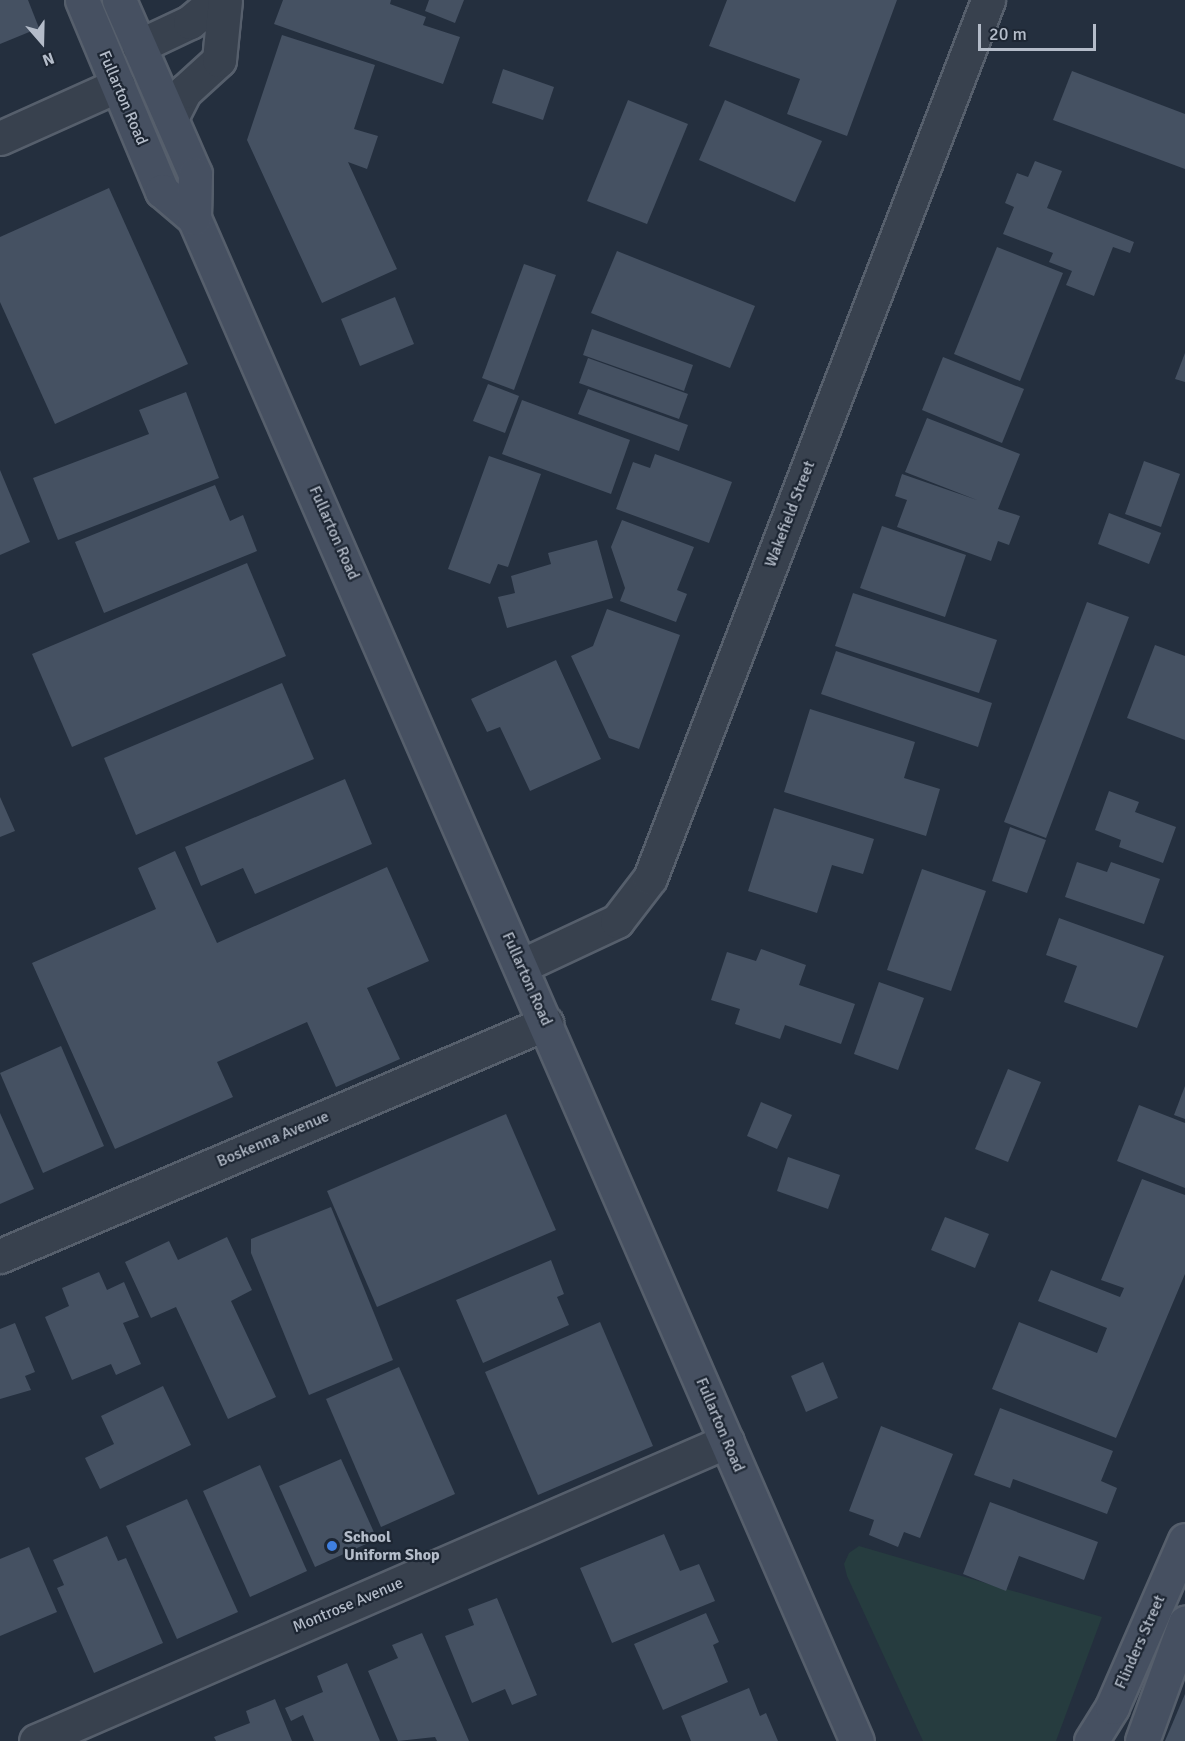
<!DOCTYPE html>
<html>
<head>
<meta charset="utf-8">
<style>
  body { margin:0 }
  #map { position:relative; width:1185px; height:1741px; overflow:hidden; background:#242f3e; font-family:Signika,sans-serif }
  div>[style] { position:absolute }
  .green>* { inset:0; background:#263c3f }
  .building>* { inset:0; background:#455162 }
  .roads { filter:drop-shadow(2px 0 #565f6c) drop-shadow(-2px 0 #565f6c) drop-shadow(0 2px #565f6c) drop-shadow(0 -2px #565f6c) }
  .street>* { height:33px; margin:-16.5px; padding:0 16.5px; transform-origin:16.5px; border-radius:16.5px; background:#38414e }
  .secondary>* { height:33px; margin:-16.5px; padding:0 16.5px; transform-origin:16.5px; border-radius:16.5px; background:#465061 }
  .dots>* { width:16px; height:16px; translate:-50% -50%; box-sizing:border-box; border:3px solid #1d2633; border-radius:50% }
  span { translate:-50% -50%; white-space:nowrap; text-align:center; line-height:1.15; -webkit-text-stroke:4.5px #1d2633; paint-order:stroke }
  .street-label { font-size:16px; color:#b4bcc9 }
  .poi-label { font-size:16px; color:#b4bcc9; font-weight:700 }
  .left { translate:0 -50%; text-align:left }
  .north { position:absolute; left:12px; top:12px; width:60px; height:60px; -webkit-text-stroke:4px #1d2633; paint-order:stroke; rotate:160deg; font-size:16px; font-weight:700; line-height:24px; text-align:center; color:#b4bcc9 }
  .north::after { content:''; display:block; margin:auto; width:21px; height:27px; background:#b4bcc9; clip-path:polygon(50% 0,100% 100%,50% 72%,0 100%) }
  .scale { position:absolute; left:978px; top:24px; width:118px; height:27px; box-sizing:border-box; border:3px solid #b4bcc9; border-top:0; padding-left:8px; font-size:18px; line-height:21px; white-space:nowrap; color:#b4bcc9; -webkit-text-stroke:4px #1d2633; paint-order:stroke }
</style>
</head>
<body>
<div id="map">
  <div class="green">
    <div style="clip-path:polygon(859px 1546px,1102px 1617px,1056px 1741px,923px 1741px,847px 1576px,844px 1564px,849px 1553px)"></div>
  </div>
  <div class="building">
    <div style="clip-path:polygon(0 0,28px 0,39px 28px,0 44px)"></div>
    <div style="clip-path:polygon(283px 0,391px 0,390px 4px,426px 17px,423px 25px,460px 37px,443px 84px,274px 24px)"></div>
    <div style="clip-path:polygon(429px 0,464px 0,455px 23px,425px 11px)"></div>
    <div style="clip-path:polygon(727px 0,897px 0,847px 136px,787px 114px,800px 79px,709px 46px)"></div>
    <div style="clip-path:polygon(282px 35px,375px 65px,354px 129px,378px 136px,367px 169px,348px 162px,397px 269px,322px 303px,247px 140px)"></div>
    <div style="clip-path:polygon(503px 69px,554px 87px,543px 120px,492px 103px)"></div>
    <div style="clip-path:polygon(1072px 71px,1185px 114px,1185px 169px,1053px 120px)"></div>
    <div style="clip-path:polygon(628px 100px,688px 124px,647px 224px,587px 201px)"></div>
    <div style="clip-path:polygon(725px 100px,822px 141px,795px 202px,699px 160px)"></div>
    <div style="clip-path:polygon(1035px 161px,1062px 171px,1047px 208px,1134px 242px,1130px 253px,1113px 247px,1094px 296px,1066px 285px,1072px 271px,1049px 262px,1053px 253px,1003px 234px,1014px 207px,1005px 203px,1017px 173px,1028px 177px)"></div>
    <div style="clip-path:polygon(109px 188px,188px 364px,55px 424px,0 302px,0 237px)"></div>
    <div style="clip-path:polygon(997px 247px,1063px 273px,1020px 381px,954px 354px)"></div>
    <div style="clip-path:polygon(617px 251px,755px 306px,730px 368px,591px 313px)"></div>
    <div style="clip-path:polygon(524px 264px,556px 275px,514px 390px,482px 378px)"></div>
    <div style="clip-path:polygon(395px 297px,414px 344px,360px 366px,341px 319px)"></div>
    <div style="clip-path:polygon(592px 329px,693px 365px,684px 391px,583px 355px)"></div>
    <div style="clip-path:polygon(1185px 353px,1185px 382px,1175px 379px)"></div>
    <div style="clip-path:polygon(943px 357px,1024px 389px,1002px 443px,922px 410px)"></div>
    <div style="clip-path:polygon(588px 358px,688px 394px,679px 419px,579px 383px)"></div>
    <div style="clip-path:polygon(488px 384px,519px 396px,505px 433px,473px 421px)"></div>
    <div style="clip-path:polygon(588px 389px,688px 425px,679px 451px,578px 414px)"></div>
    <div style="clip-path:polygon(186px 392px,219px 478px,58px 540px,33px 478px,149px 434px,139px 410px)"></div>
    <div style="clip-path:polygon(522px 400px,630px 440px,611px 494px,502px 454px)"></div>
    <div style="clip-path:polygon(927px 418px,1020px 454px,998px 509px,1020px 516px,1009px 545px,998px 541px,991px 561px,897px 527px,907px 500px,895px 496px,902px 474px,977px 500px,905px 472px)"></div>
    <div style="clip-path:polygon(655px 454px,732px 482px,709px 543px,616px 509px,633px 462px,650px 468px)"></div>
    <div style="clip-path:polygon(489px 456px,541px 474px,508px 567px,498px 564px,490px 584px,448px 569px)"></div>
    <div style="clip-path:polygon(1144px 461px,1180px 474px,1161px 527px,1125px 514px)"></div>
    <div style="clip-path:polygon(0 470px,30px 542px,0 555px)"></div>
    <div style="clip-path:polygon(215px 485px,230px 521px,243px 515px,257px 551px,104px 613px,75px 542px)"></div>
    <div style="clip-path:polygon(1109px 513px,1161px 533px,1149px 564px,1098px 544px)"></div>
    <div style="clip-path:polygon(622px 520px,694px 547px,677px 590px,687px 594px,676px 622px,620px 601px,625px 588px,611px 547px)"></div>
    <div style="clip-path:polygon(882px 526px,966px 555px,945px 617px,860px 588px)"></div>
    <div style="clip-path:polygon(597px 540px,613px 598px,507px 628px,498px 597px,515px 593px,511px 576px,551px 564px,548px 553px)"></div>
    <div style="clip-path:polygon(247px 563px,286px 656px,72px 747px,32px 654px)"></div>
    <div style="clip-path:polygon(853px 593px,997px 640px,979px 693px,835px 646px)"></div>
    <div style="clip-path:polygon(1087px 602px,1129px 617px,1046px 838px,1004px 822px)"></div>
    <div style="clip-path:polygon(607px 609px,680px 635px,639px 749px,609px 738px,571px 656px,593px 646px)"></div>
    <div style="clip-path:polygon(1155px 645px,1185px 656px,1185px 740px,1127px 718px)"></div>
    <div style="clip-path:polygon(836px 651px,992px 703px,978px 747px,821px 694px)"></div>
    <div style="clip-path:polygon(556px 660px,601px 759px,530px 791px,500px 727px,487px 732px,471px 699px)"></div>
    <div style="clip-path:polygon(282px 683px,314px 759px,136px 835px,104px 758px)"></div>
    <div style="clip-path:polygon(810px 709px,915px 742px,904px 778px,940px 789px,926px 836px,784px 792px)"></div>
    <div style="clip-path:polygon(345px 779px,372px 844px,255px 894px,243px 868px,201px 886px,185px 847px)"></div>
    <div style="clip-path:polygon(1109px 791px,1139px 802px,1135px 812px,1176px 827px,1163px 863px,1119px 847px,1121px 840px,1095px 830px)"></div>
    <div style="clip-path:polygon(0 797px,15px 831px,0 837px)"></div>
    <div style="clip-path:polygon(774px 808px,874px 839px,863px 874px,832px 865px,817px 913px,748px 891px)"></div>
    <div style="clip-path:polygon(1010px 827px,1046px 840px,1027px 893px,992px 881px)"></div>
    <div style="clip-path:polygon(175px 851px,217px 943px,387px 867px,429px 961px,367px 988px,400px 1059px,336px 1087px,307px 1022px,217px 1062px,233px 1097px,115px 1149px,32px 963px,156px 909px,138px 868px)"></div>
    <div style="clip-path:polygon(1077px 862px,1107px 872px,1111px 862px,1160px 879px,1144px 924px,1065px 897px)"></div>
    <div style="clip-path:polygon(922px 869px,986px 891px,951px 991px,887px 970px)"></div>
    <div style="clip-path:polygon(1059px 918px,1164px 956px,1137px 1028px,1064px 1002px,1077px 966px,1046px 955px)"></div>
    <div style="clip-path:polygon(761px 949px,806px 965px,799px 985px,855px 1004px,841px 1044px,785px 1025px,780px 1039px,735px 1024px,740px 1009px,711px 1000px,727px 952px,756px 961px)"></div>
    <div style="clip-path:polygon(879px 982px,924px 998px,898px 1070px,854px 1054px)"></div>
    <div style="clip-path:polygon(61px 1046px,104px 1146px,43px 1173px,0 1073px)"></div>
    <div style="clip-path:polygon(1008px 1069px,1041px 1082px,1008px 1162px,975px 1149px)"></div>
    <div style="clip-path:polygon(1185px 1086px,1185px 1119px,1174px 1115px)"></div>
    <div style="clip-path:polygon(761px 1102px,792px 1115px,777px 1149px,747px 1136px)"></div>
    <div style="clip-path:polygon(1139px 1105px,1185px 1123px,1185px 1188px,1117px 1161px)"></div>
    <div style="clip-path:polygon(0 1113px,34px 1189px,0 1204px)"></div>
    <div style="clip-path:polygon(506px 1114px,556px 1230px,377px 1307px,327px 1191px)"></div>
    <div style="clip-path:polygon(788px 1157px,840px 1175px,828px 1209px,777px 1191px)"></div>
    <div style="clip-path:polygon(1142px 1179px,1185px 1195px,1185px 1274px,1116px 1438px,992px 1389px,1019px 1322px,1097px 1353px,1107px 1328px,1038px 1301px,1051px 1270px,1120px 1297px,1124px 1288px,1101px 1280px)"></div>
    <div style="clip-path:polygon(331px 1207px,393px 1360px,309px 1395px,251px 1253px,251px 1239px)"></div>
    <div style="clip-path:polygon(945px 1217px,989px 1234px,975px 1268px,931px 1250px)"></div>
    <div style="clip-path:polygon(227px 1237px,252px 1290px,231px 1301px,276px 1397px,228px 1419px,176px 1307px,151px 1318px,125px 1262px,169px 1241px,178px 1260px)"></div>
    <div style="clip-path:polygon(551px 1260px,564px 1294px,557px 1297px,569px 1325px,483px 1363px,456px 1300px)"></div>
    <div style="clip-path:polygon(99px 1272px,107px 1290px,124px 1282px,139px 1317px,123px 1323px,141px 1364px,116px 1375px,111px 1364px,72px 1380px,45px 1317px,69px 1306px,62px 1288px)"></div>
    <div style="clip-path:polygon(600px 1322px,653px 1446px,538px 1495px,485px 1372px)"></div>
    <div style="clip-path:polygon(15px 1323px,35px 1372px,25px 1376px,31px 1390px,0 1399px,0 1329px)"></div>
    <div style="clip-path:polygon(823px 1362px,838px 1398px,806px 1412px,791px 1376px)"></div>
    <div style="clip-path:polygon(399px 1367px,455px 1494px,381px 1527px,326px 1399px)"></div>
    <div style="clip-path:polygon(163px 1386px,191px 1445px,100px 1489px,85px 1458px,114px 1444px,101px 1416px)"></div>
    <div style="clip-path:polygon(1000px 1408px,1113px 1451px,1101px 1481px,1117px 1488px,1107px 1514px,1013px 1479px,1010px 1488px,974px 1475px)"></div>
    <div style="clip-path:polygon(881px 1426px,953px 1454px,920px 1538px,904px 1532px,898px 1547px,869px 1535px,874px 1520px,849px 1511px)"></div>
    <div style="clip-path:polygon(341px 1459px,377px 1539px,315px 1567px,279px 1486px)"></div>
    <div style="clip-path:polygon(260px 1465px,307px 1571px,250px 1597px,203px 1491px)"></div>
    <div style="clip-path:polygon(187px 1499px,238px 1612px,177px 1639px,126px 1526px)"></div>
    <div style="clip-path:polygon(990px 1502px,1098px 1542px,1084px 1580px,1019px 1556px,1006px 1591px,963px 1574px)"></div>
    <div style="clip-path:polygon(664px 1534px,680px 1571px,699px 1564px,715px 1601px,612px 1643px,580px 1568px)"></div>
    <div style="clip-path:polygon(107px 1536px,118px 1561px,126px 1558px,163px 1643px,94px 1673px,57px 1588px,64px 1585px,53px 1560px)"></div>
    <div style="clip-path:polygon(29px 1547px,57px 1612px,0 1636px,0 1559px)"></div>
    <div style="clip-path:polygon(497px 1598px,537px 1695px,512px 1705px,505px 1689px,472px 1703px,445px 1636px,474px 1625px,468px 1609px)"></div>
    <div style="clip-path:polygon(706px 1613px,719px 1642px,713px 1645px,728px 1682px,663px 1710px,634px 1644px)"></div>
    <div style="clip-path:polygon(422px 1633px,469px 1741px,437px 1741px,435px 1737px,398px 1741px,368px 1671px,398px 1658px,392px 1645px)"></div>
    <div style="clip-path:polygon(347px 1663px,380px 1741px,314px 1741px,303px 1715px,291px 1721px,285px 1708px,323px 1692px,317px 1676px)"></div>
    <div style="clip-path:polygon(749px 1688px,760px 1716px,766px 1713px,778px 1741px,691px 1741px,681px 1716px)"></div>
    <div style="clip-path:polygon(1185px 1694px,1185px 1741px,1165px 1741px)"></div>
    <div style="clip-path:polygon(275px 1699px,292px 1741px,216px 1741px,214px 1737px,250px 1723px,246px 1711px)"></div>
  </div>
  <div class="roads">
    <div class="street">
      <div style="left:139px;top:46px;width:56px;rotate:-25.2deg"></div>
      <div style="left:190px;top:22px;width:34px;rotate:-40deg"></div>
      <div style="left:171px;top:118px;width:30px;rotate:-63deg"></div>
      <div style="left:185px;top:91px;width:46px;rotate:-42.4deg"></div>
      <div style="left:219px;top:60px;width:60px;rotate:-84.3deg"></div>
      <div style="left:0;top:138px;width:129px;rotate:-24.2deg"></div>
      <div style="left:521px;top:966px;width:106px;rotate:-25.1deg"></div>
      <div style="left:617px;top:921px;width:54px;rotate:-52.5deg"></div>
      <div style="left:650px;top:878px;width:941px;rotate:-68.94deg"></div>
      <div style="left:0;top:1256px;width:594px;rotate:-23.11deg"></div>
      <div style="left:36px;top:1741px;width:753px;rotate:-23.47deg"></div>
    </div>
    <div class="secondary">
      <div style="left:82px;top:0;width:207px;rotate:67.3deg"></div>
      <div style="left:162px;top:191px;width:42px;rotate:40.2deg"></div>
      <div style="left:194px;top:218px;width:1661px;rotate:66.48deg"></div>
      <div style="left:119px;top:0;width:190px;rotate:66.4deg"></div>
      <div style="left:195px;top:174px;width:44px;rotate:91.3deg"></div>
      <div style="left:1091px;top:1741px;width:40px;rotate:-58deg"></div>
      <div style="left:1112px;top:1707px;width:182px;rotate:-66.4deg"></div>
      <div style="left:1142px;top:1741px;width:126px;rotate:-70deg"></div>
    </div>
  </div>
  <div class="dots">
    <div style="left:332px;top:1546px;background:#3f7fe0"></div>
  </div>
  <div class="street-label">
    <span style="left:123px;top:98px;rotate:67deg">Fullarton Road</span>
    <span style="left:790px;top:514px;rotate:-69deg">Wakefield Street</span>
    <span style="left:334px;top:533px;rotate:66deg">Fullarton Road</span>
    <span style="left:527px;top:979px;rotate:66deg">Fullarton Road</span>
    <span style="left:273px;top:1139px;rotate:-23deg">Boskenna Avenue</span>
    <span style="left:720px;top:1425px;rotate:67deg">Fullarton Road</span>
    <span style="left:348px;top:1605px;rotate:-23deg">Montrose Avenue</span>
    <span style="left:1140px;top:1642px;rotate:-66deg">Flinders Street</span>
  </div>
  <div class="poi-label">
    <span class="left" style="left:344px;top:1546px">School<br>Uniform Shop</span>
  </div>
  <div class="north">N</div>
  <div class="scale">20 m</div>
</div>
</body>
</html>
